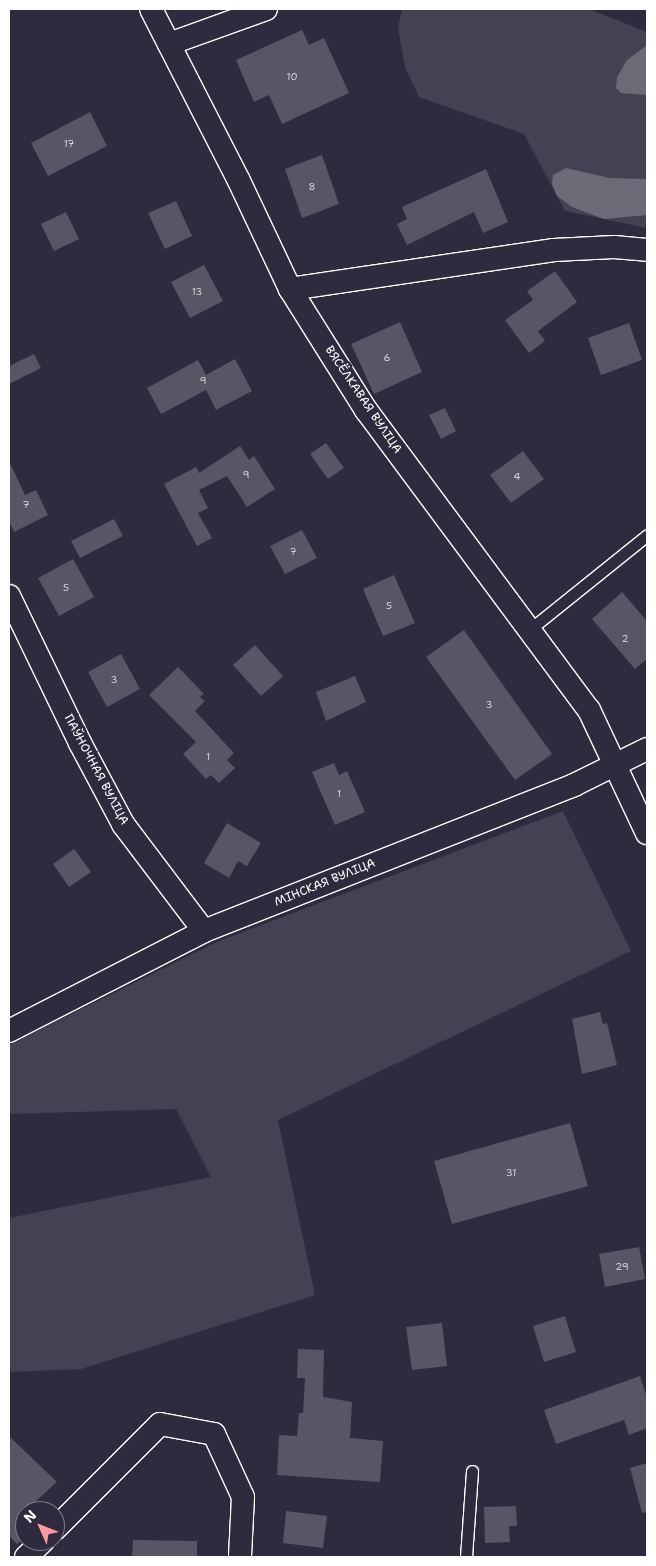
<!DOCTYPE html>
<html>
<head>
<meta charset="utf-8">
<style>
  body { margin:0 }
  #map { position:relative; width:656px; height:1566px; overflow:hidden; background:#2f2a3d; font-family:"Shantell Sans",sans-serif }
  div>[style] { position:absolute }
  .green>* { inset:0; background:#464152 }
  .water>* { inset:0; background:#6d6a77 }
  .building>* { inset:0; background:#595564 }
  .roads { filter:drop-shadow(1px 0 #fff) drop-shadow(-1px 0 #fff) drop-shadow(0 1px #fff) drop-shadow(0 -1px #fff) }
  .lane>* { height:11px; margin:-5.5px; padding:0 5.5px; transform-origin:5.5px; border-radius:5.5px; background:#2f2a3d }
  .street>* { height:22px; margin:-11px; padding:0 11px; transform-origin:11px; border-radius:11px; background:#2f2a3d }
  span { translate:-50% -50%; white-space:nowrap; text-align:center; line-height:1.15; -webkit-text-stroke:5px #2f2a3d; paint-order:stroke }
  .number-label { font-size:10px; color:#d6d4d8 }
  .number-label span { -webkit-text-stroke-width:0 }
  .street-label { font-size:12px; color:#fff }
  .frame { position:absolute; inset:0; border:10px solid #fff; pointer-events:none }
  .north { position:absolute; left:15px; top:1501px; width:50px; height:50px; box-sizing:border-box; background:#2f2a3d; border:1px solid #827f8b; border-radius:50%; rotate:314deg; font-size:14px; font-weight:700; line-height:20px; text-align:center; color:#fff }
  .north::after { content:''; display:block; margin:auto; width:18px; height:22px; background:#ff9aa2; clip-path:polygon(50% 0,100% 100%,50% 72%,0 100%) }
</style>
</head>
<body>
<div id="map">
  <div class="green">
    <div style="clip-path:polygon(402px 9px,589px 9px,647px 32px,647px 228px,565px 211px,524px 134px,419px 97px,405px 67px,398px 28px)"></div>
    <div style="clip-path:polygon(563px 811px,631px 951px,278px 1120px,315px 1295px,81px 1369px,9px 1372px,9px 1218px,211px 1177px,176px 1109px,9px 1114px,9px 1045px,219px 941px)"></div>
  </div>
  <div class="water">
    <div style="clip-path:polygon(647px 45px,647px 95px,621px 93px,616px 88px,617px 77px,627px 60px)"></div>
    <div style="clip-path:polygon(566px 168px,610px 178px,647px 179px,647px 215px,604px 219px,572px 207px,557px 196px,552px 184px,553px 175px)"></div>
  </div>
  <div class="building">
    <div style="clip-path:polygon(302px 30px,309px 45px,324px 38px,349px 93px,282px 124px,269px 95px,254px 102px,236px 60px)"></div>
    <div style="clip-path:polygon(90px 112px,107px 146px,48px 176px,31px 143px)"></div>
    <div style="clip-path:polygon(322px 155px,339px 204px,302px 218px,285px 169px)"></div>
    <div style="clip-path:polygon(486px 169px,508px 222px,483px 233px,474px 212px,407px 245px,397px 224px,407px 219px,402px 207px)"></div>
    <div style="clip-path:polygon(176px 201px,192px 236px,165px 249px,148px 213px)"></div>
    <div style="clip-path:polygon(66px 212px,79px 239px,54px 251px,41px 224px)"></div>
    <div style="clip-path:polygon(204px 265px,223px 301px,190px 318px,171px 282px)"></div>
    <div style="clip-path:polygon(555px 271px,577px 302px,538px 331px,545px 341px,529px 353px,505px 320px,533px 300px,527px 291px)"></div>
    <div style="clip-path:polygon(400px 322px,422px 372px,374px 394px,351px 344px)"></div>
    <div style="clip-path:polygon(629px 323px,642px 360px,601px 375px,588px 338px)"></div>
    <div style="clip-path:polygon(34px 354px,41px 368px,9px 384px,9px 366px)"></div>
    <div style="clip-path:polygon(235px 359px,252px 391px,216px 410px,206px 390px,161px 414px,147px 388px,198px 360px,206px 375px)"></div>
    <div style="clip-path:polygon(445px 408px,456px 431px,441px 439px,429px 415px)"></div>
    <div style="clip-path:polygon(326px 443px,344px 468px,328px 479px,310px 454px)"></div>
    <div style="clip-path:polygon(240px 446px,249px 460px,254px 456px,275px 489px,247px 507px,227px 476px,199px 490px,208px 508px,198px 513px,212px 538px,197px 546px,164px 484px,196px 467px,199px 473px)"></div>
    <div style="clip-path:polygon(523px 451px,544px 479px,511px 503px,490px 475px)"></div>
    <div style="clip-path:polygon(9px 461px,25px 495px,36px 490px,48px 515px,14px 532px,9px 521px)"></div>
    <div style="clip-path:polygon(114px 519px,123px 536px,80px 558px,71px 541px)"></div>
    <div style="clip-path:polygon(302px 530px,317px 558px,285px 574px,270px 546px)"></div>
    <div style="clip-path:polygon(73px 559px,94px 597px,59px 616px,38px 578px)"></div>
    <div style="clip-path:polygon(394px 575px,415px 623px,383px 636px,363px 589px)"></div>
    <div style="clip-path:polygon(622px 592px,647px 621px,647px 659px,635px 669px,592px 619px)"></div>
    <div style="clip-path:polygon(464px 630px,552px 754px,515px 780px,426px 657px)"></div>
    <div style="clip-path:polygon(255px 645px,283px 676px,261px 696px,233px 665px)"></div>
    <div style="clip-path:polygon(121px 654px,140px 689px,107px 707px,88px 672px)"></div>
    <div style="clip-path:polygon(178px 667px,204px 694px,200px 697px,205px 701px,195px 711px,234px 753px,227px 760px,235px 768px,219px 783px,211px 775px,206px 779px,183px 754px,196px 742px,149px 695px)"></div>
    <div style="clip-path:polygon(355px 676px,366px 702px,326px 721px,316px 692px)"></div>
    <div style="clip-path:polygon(334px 763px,339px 775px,347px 771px,365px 812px,335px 825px,312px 772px)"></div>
    <div style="clip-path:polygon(227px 823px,261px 843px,247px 866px,238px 861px,229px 878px,204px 863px)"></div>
    <div style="clip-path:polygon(74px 849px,91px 872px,69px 887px,53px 864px)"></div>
    <div style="clip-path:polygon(600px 1012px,603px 1024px,607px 1023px,617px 1065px,582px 1074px,572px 1019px)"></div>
    <div style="clip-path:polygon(570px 1123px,588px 1186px,452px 1224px,434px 1161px)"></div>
    <div style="clip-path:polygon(639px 1247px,645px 1279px,605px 1287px,599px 1254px)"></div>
    <div style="clip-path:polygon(565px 1316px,576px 1352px,544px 1362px,533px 1326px)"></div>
    <div style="clip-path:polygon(442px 1323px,447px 1366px,412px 1370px,406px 1327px)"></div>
    <div style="clip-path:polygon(298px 1349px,324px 1350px,323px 1397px,352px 1402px,350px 1438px,383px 1441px,380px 1482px,277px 1475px,279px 1435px,297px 1436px,299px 1413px,303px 1413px,305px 1378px,297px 1378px)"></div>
    <div style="clip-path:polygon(640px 1376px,647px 1398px,647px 1428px,629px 1435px,624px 1420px,556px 1444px,544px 1410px)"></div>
    <div style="clip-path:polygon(9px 1436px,57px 1482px,25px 1511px,25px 1537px,17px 1544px,9px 1536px)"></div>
    <div style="clip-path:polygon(647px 1463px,647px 1512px,642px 1513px,630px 1468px)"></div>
    <div style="clip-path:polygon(516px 1506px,517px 1526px,509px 1526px,510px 1542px,485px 1543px,484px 1507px)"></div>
    <div style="clip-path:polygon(286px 1511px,327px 1516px,323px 1548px,283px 1543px)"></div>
    <div style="clip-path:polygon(133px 1540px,197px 1541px,197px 1557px,132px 1557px)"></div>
  </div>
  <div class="roads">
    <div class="lane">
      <div style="left:529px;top:630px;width:151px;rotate:-38.8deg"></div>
      <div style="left:466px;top:1557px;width:86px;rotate:-86deg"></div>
    </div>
    <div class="street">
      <div style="left:151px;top:9px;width:193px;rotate:62.9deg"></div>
      <div style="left:239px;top:181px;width:119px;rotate:64.7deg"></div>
      <div style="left:290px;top:289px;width:143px;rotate:57.9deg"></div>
      <div style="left:366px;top:410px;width:374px;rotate:53.4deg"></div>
      <div style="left:589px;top:710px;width:136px;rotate:64.8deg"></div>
      <div style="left:169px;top:44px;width:103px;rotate:-19.8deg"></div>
      <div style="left:290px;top:289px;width:267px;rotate:-8.4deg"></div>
      <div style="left:554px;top:250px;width:60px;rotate:-2.9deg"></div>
      <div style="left:614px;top:247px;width:33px;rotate:5deg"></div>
      <div style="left:9px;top:596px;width:163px;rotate:64.2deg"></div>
      <div style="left:80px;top:743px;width:92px;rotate:62deg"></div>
      <div style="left:123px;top:824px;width:134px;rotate:52.9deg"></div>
      <div style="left:9px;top:1031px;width:219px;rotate:-27.1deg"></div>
      <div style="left:204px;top:931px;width:398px;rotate:-21.5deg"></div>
      <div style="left:574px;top:785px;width:81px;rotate:-26.3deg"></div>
      <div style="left:55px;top:1529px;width:148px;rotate:-45deg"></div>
      <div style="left:160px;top:1424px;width:55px;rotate:10.5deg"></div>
      <div style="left:214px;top:1434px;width:69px;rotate:65.3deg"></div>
      <div style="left:243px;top:1497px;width:60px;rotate:92.9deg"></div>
      <div style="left:26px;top:1557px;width:23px;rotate:-43deg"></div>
    </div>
  </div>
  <div class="number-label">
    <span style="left:292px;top:77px">10</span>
    <span style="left:69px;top:144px">17</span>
    <span style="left:312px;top:187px">8</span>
    <span style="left:197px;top:292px">13</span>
    <span style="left:387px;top:358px">6</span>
    <span style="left:203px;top:381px">9</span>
    <span style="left:246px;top:475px">9</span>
    <span style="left:517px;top:477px">4</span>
    <span style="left:26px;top:505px">7</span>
    <span style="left:293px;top:552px">7</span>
    <span style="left:66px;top:588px">5</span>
    <span style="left:389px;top:606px">5</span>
    <span style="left:625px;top:639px">2</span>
    <span style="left:114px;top:680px">3</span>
    <span style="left:489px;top:705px">3</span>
    <span style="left:208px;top:757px">1</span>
    <span style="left:339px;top:794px">1</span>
    <span style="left:511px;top:1173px">31</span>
    <span style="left:622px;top:1267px">29</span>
  </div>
  <div class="street-label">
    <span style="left:363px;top:400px;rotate:56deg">ВЯСЁЛКАВАЯ ВУЛІЦА</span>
    <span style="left:96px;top:770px;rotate:62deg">ПАЎНОЧНАЯ ВУЛІЦА</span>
    <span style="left:325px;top:883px;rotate:-22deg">МІНСКАЯ ВУЛІЦА</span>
  </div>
  <div class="frame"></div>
  <div class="north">N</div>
</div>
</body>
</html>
